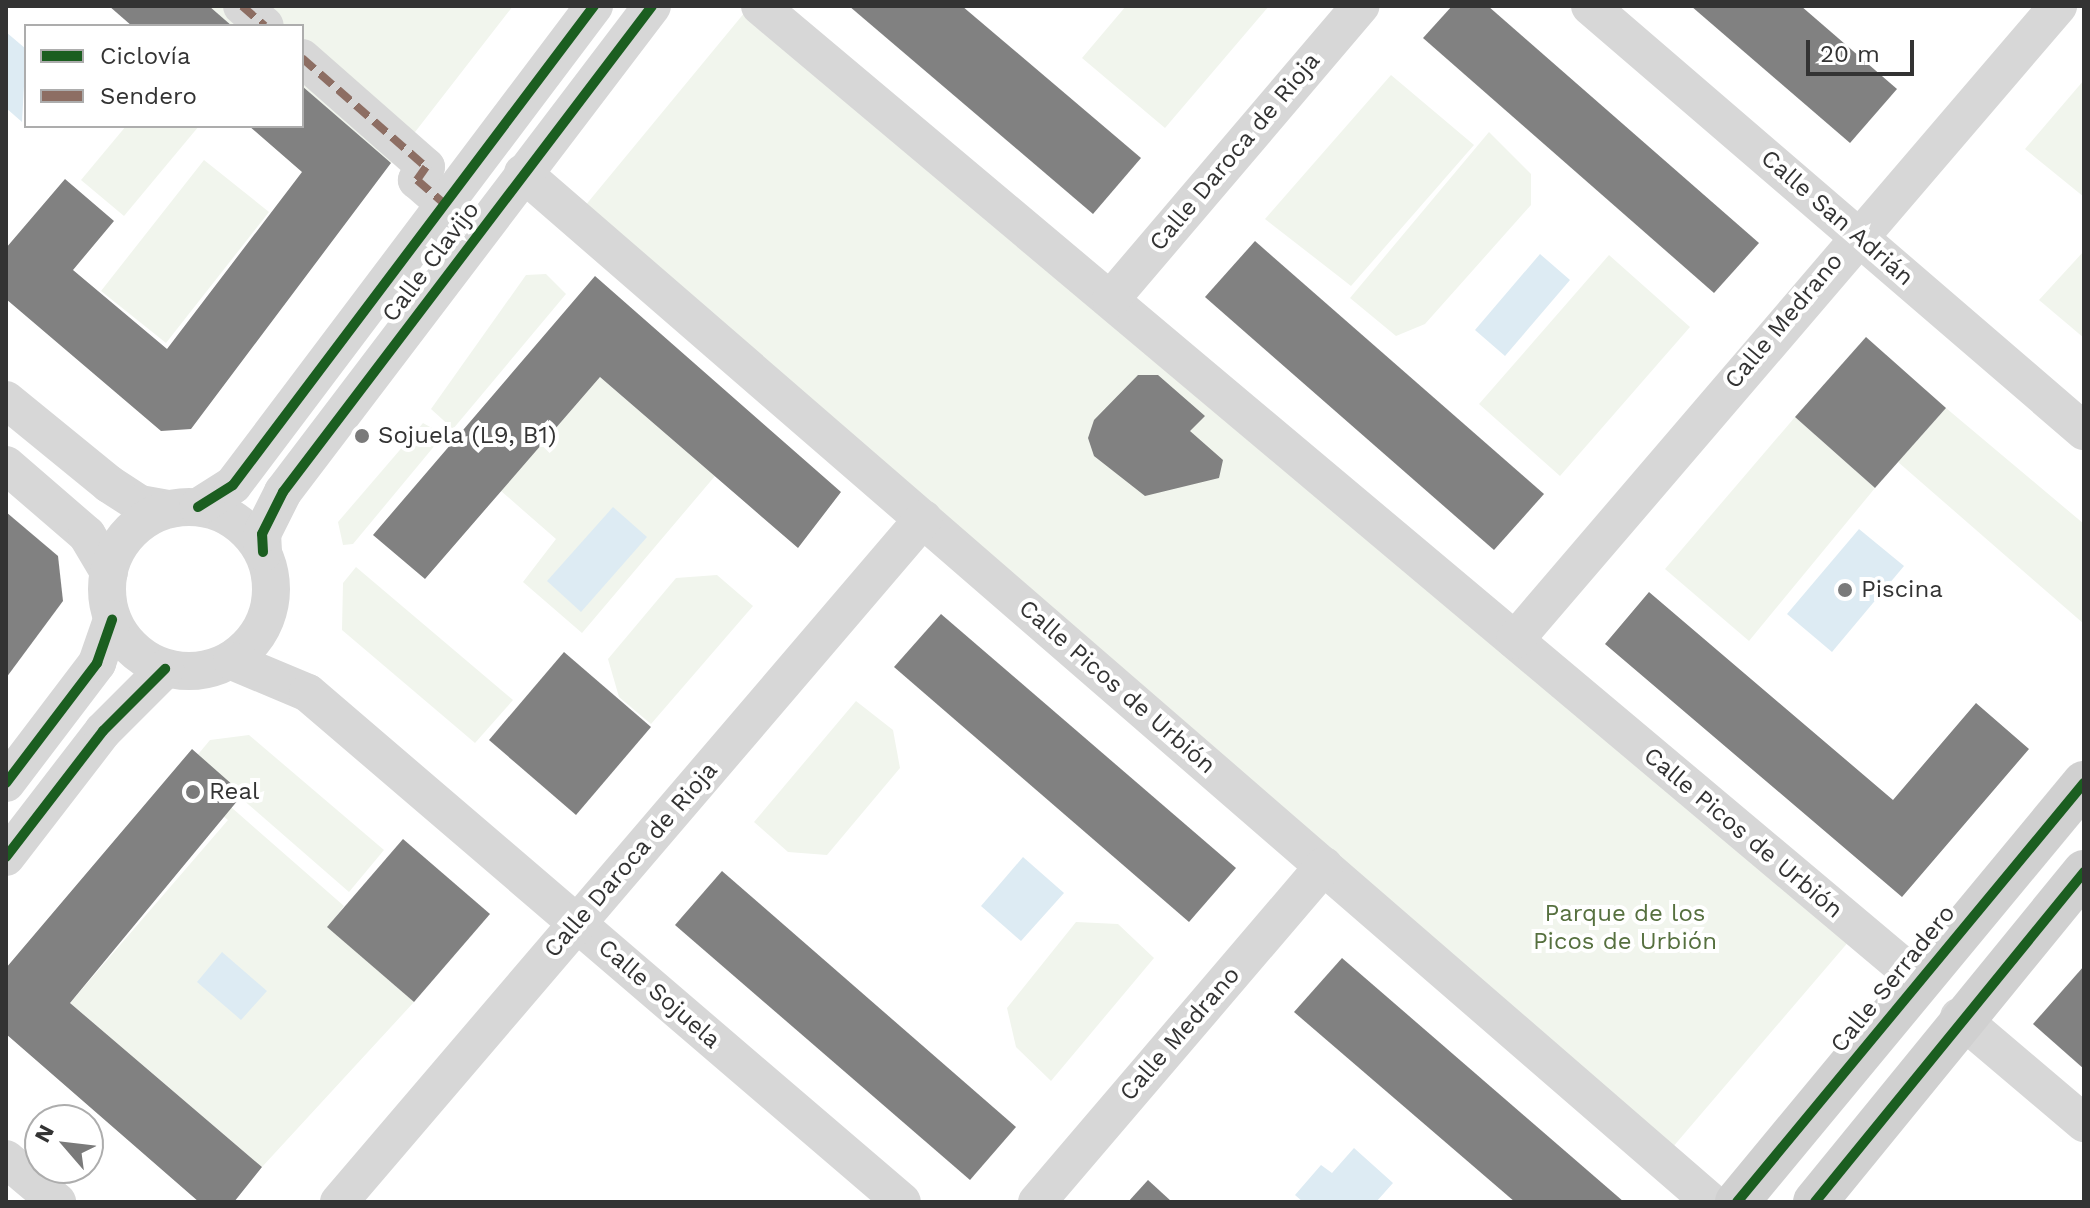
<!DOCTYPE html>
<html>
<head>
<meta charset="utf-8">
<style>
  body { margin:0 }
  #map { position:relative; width:2090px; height:1208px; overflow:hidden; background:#fff; font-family:"Work Sans",sans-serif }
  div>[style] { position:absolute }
  .green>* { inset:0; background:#f1f5ed }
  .water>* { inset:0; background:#ddebf3 }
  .building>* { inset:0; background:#818181 }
  .street>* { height:38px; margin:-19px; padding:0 19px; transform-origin:19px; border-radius:19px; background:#d7d7d7 }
  .street>.ring { margin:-19px; padding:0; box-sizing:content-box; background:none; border:38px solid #d7d7d7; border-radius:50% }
  .secondary>* { height:44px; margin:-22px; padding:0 22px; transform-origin:22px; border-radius:22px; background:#d0d0d0 }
  .quiet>* { height:8px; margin-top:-4px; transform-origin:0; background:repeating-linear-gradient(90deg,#8d6e63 0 16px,transparent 0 24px) }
  .cycleway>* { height:10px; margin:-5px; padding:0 5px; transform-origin:5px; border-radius:5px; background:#1b5e20 }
  .dots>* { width:22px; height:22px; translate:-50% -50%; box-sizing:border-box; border:4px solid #fff; border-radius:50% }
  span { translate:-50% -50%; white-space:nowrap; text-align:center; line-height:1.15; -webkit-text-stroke:8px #fff; paint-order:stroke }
  .street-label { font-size:24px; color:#333 }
  .poi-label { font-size:24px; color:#333 }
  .left { translate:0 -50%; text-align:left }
  .park-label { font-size:24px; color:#56703f }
  .frame { position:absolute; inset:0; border:8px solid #333; pointer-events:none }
  .legend { position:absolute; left:24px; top:24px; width:280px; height:104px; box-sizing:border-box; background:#fff; border:2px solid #adadad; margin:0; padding:10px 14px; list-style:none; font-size:24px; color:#333 }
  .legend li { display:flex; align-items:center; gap:16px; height:40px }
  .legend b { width:40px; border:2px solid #adadad }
  .north { position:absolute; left:24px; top:1104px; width:80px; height:80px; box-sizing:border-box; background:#fff; border:2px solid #adadad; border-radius:50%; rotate:298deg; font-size:22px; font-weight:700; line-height:32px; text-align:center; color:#333 }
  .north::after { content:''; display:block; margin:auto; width:28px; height:36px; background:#7a7a7a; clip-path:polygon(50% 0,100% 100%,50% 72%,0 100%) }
  .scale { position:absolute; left:1806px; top:40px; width:108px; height:36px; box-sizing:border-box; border:4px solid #333; border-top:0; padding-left:10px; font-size:24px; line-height:28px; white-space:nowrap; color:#333; -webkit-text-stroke:6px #fff; paint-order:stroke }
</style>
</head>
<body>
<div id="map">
  <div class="green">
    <div style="clip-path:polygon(209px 6px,513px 6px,391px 163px,302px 86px,302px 26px,232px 26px)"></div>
    <div style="clip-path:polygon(750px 6px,1850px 940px,1672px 1148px,580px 212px)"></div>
    <div style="clip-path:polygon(1126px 6px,1269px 6px,1165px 128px,1082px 58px)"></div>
    <div style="clip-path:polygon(1391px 75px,1474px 145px,1351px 286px,1265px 219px)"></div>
    <div style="clip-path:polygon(2084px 80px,2084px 197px,2025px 149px)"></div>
    <div style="clip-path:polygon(126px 126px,199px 126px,124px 216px,81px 180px)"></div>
    <div style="clip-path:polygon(1489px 132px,1531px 174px,1531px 205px,1425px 324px,1396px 336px,1350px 298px)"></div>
    <div style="clip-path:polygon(204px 160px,269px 212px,166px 343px,101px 291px)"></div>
    <div style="clip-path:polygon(2084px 251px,2084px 338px,2039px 300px)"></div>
    <div style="clip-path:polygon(1609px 255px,1690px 327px,1560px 476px,1479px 404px)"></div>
    <div style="clip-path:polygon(546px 274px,566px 294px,453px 429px,431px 409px,526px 275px)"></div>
    <div style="clip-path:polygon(600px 377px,715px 476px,582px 633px,523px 582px,556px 539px,501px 491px)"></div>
    <div style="clip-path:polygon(1946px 408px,2084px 524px,2084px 624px,1898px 462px)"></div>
    <div style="clip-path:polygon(1795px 417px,1875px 488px,1749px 641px,1665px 569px)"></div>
    <div style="clip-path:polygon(423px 423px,439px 432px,436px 444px,353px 544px,343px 545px,338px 522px)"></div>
    <div style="clip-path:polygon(356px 567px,513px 700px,475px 743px,342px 630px,343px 583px)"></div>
    <div style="clip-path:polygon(717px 575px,753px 606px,651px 724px,619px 697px,608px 659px,676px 578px)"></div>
    <div style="clip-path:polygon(856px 701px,893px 730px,900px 768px,827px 855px,788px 852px,754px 822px)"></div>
    <div style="clip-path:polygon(249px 735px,384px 850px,349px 892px,195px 758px,210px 740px)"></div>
    <div style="clip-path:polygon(231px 807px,344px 906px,328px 927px,414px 1002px,262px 1167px,70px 1003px,228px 820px,222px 815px)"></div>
    <div style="clip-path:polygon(1076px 922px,1118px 924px,1154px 958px,1051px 1081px,1016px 1047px,1007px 1008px)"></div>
  </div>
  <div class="water">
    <div style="clip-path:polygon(6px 32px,26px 49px,22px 122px,6px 108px)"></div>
    <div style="clip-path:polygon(1540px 254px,1570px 280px,1505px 356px,1475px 330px)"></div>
    <div style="clip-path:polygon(613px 507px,647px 537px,581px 612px,547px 581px)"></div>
    <div style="clip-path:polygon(1859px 529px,1904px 566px,1832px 652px,1787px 614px)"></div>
    <div style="clip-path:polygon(1023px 857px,1064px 893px,1021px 941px,981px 906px)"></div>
    <div style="clip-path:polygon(222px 952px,267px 991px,241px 1020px,197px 982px)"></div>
    <div style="clip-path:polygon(1354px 1148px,1393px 1183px,1376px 1202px,1303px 1202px,1295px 1195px,1321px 1165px,1332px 1173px)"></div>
  </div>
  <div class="building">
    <div style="clip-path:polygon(109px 6px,209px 6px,232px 26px,132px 26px)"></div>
    <div style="clip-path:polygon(849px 6px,962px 6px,1141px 158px,1093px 214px)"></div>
    <div style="clip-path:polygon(1452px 6px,1488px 6px,1759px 243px,1714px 293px,1423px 38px)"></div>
    <div style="clip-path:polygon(1691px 6px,1801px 6px,1897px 89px,1850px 143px)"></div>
    <div style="clip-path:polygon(302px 86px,391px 163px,191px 429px,161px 431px,6px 299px,6px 248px,65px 179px,114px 221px,73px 270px,167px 349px,302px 172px,249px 126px,302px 126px)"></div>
    <div style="clip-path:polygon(1255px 241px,1544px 494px,1494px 550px,1205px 297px)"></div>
    <div style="clip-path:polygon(595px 276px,841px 492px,798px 548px,600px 377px,425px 579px,373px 535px)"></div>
    <div style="clip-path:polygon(1866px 337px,1946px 408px,1875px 488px,1795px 417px)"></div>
    <div style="clip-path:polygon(1138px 375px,1158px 375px,1205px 416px,1190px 431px,1223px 460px,1219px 478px,1145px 496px,1094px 456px,1088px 438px,1094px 420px)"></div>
    <div style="clip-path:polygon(6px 512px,58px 556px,63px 601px,6px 678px)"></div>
    <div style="clip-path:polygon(1649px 592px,1893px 800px,1976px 703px,2029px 749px,1902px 897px,1605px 644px)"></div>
    <div style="clip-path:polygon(941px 614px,1236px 868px,1189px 922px,894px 667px)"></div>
    <div style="clip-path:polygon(564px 652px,651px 727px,576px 815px,489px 740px)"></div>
    <div style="clip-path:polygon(192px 749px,243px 794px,70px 1003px,262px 1167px,234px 1202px,199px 1202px,6px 1034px,6px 968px)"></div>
    <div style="clip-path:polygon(403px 839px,490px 914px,414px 1002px,327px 927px)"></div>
    <div style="clip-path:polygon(722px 871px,1016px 1127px,970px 1180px,675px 925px)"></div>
    <div style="clip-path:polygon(1342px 958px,1624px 1202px,1515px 1202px,1294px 1012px)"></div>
    <div style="clip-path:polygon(2084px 966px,2084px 1069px,2033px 1024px)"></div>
    <div style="clip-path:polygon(1148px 1180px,1172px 1202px,1128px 1202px)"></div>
  </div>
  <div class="street">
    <div style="left:242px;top:6px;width:30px;rotate:41deg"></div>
    <div style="left:760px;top:6px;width:1513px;rotate:40.04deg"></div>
    <div style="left:1590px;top:6px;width:652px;rotate:40.71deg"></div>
    <div style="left:302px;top:58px;width:165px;rotate:41.3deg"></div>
    <div style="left:426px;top:167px;width:16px;rotate:125deg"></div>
    <div style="left:417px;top:180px;width:37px;rotate:41deg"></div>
    <div style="left:523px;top:173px;width:1572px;rotate:40.9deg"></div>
    <div style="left:1111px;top:299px;width:385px;rotate:-49.6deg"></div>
    <div style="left:6px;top:400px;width:133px;rotate:39.2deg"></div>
    <div style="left:109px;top:484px;width:37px;rotate:33deg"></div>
    <div style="left:140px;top:504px;width:27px;rotate:10deg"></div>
    <div style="left:6px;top:465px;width:107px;rotate:40.8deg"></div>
    <div style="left:87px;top:535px;width:43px;rotate:59.3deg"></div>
    <div class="ring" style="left:107px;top:507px;width:126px;height:126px"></div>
    <div style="left:198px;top:507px;width:41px;rotate:-32.2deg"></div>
    <div style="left:233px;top:485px;width:600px;rotate:-53deg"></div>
    <div style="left:263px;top:552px;width:18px;rotate:-93deg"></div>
    <div style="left:262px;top:534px;width:47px;rotate:-63.4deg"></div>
    <div style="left:283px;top:492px;width:610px;rotate:-52.79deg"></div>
    <div style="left:1515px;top:640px;width:835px;rotate:-49.42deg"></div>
    <div style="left:232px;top:661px;width:82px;rotate:22.8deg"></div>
    <div style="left:308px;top:693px;width:782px;rotate:40.59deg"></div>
    <div style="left:6px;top:783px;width:151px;rotate:-52.8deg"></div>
    <div style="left:97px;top:663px;width:46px;rotate:-70.8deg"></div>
    <div style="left:6px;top:857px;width:159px;rotate:-52.4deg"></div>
    <div style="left:103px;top:731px;width:88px;rotate:-45deg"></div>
    <div style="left:1959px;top:1017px;width:164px;rotate:40.3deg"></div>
    <div style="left:6px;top:1159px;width:67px;rotate:40.1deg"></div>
    <div style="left:339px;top:1202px;width:899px;rotate:-49.47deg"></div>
    <div style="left:1037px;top:1202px;width:442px;rotate:-49.5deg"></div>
  </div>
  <div class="secondary">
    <div style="left:1737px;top:1202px;width:544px;rotate:-50.37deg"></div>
    <div style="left:1815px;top:1202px;width:426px;rotate:-50.8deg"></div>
  </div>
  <div class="quiet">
    <div style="left:242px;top:6px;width:30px;rotate:41deg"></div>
    <div style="left:302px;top:58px;width:165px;rotate:41.3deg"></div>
    <div style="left:426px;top:167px;width:16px;rotate:125deg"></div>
    <div style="left:417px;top:180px;width:37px;rotate:41deg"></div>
  </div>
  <div class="cycleway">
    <div style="left:198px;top:507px;width:41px;rotate:-32.2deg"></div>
    <div style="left:233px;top:485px;width:600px;rotate:-53deg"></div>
    <div style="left:263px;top:552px;width:18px;rotate:-93deg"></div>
    <div style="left:262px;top:534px;width:47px;rotate:-63.4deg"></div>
    <div style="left:283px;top:492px;width:610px;rotate:-52.79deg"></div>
    <div style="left:6px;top:783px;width:151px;rotate:-52.8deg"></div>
    <div style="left:97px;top:663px;width:46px;rotate:-70.8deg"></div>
    <div style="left:6px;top:857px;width:159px;rotate:-52.4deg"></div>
    <div style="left:103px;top:731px;width:88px;rotate:-45deg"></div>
    <div style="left:1737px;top:1202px;width:544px;rotate:-50.37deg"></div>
    <div style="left:1815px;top:1202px;width:426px;rotate:-50.8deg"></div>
  </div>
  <div class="dots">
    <div style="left:362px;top:436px;background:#7a7a7a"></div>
    <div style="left:1845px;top:590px;background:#7a7a7a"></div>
    <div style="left:193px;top:792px;background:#7a7a7a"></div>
  </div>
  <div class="street-label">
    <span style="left:1235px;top:152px;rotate:-50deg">Calle Daroca de Rioja</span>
    <span style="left:1837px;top:218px;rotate:41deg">Calle San Adrián</span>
    <span style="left:431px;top:262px;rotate:-53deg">Calle Clavijo</span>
    <span style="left:1784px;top:321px;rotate:-50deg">Calle Medrano</span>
    <span style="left:1117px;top:687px;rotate:41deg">Calle Picos de Urbión</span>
    <span style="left:1743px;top:833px;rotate:40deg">Calle Picos de Urbión</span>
    <span style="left:631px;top:860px;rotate:-49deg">Calle Daroca de Rioja</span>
    <span style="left:1893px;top:979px;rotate:-51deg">Calle Serradero</span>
    <span style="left:659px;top:994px;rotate:41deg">Calle Sojuela</span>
    <span style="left:1180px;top:1034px;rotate:-49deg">Calle Medrano</span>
  </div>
  <div class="poi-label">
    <span class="left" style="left:378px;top:436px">Sojuela (L9, B1)</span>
    <span class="left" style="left:1861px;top:590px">Piscina</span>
    <span class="left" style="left:209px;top:792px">Real</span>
  </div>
  <div class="park-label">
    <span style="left:1625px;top:928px">Parque de los<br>Picos de Urbión</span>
  </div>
  <div class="frame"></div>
  <ul class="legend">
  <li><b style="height:10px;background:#1b5e20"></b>Ciclovía</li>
  <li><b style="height:10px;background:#8d6e63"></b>Sendero</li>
  </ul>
  <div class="north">N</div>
  <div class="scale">20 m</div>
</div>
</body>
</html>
